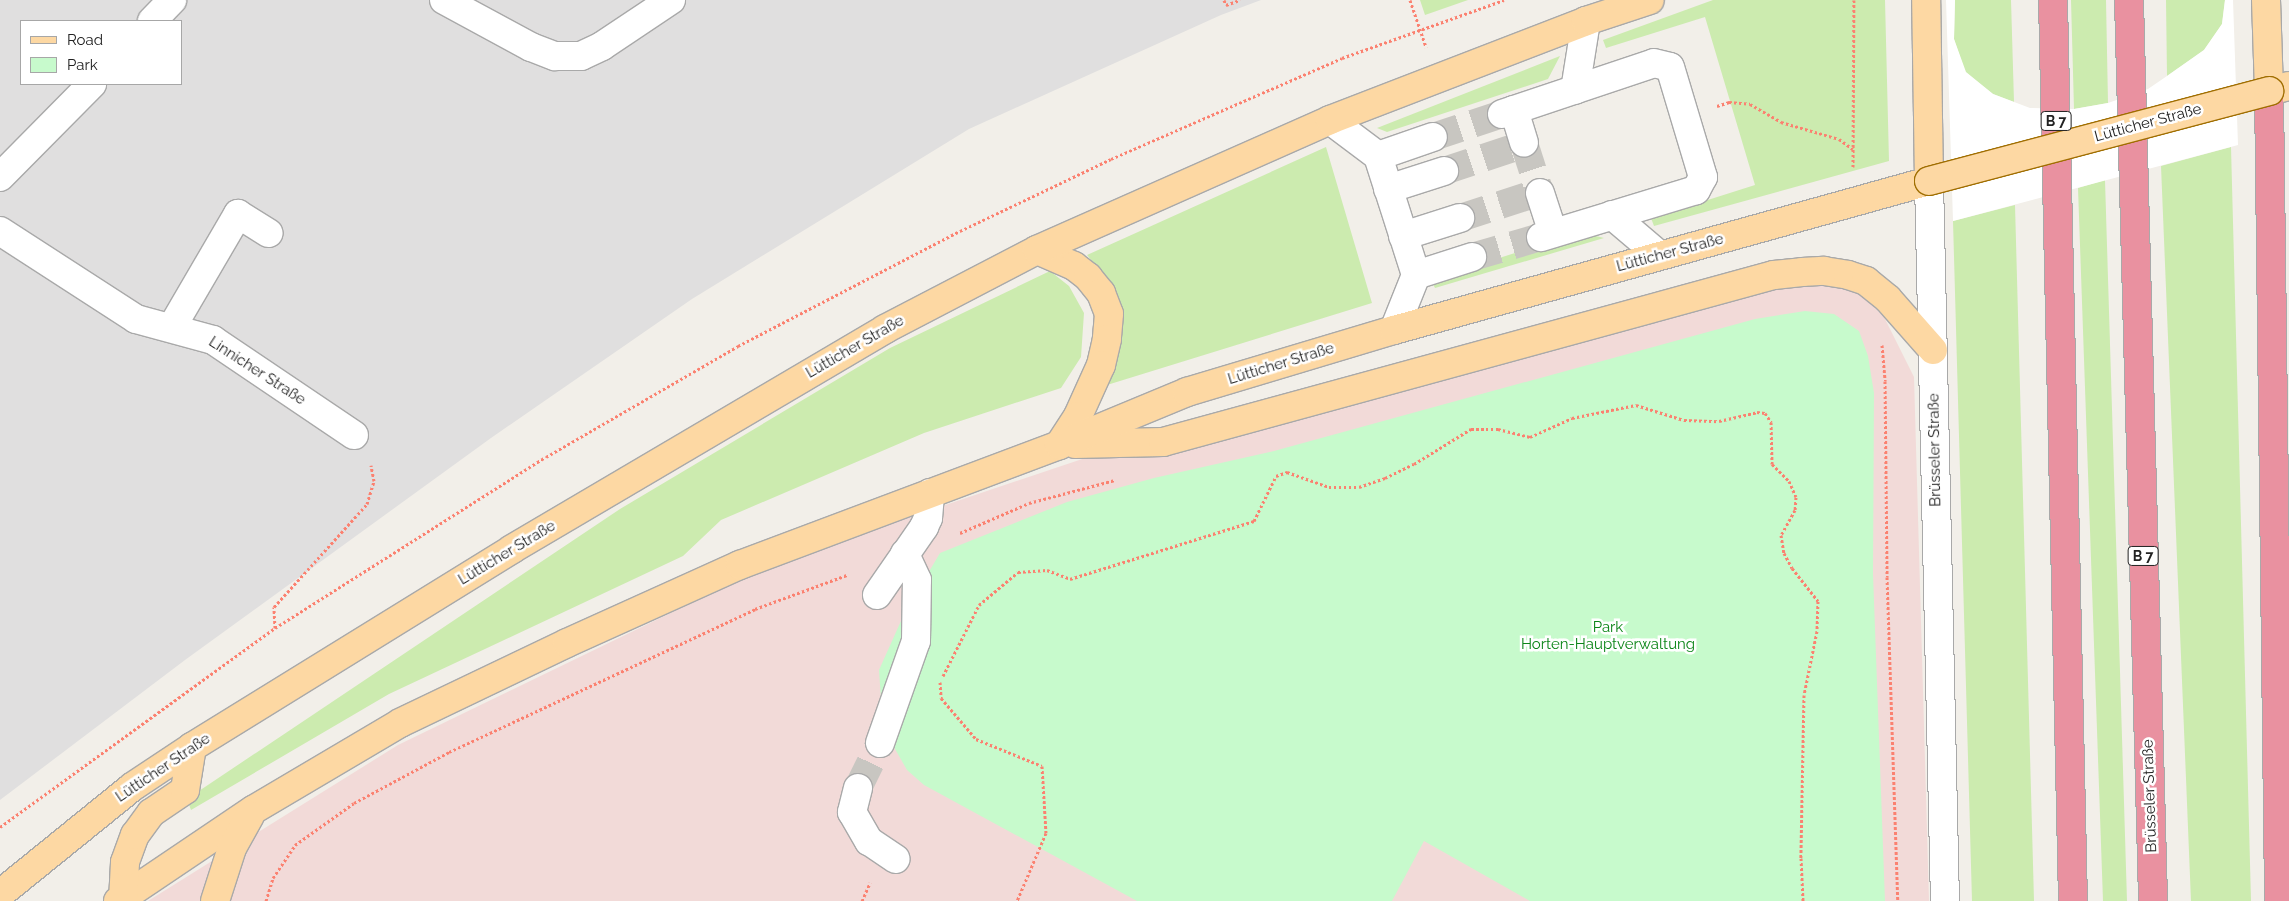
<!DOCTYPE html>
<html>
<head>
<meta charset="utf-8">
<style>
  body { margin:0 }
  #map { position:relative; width:2289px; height:901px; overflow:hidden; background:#f2efe9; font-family:Raleway,sans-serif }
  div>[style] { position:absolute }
  .residential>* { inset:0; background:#e0dfdf }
  .commercial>* { inset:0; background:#f2dad8 }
  .grass>* { inset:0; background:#ccebaf }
  .park>* { inset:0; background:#c7facc }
  .pier>* { inset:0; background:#fff }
  .minor-tunnel>* { height:28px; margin-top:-14px; transform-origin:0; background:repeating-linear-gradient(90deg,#c8c6c1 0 28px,transparent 0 42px) }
  .path>* { height:3px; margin-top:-1.5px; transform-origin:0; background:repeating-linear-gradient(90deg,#fb8170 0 2.5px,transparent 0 5px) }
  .roads { filter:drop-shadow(1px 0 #a9a9a9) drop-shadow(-1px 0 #a9a9a9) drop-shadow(0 1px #a9a9a9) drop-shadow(0 -1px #a9a9a9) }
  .minor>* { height:28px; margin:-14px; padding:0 14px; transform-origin:14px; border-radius:14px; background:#fff }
  .major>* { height:28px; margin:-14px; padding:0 14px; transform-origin:14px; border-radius:14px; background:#fdd8a3 }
  .highway>* { height:28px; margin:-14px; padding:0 14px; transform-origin:14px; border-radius:14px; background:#e991a0 }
  .bridges { filter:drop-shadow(1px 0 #a06e00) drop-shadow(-1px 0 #a06e00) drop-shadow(0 1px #a06e00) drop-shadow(0 -1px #a06e00) }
  .major-bridge>* { height:28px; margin:-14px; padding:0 14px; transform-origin:14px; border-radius:14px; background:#fdd8a3 }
  span { translate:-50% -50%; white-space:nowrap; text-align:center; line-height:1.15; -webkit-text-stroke:5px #fff; paint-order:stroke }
  .shield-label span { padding:1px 4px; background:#fff; border:1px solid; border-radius:4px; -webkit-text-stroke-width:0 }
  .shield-label { font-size:14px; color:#222; font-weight:700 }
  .street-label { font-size:15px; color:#222 }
  .park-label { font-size:15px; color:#0b8517 }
  .legend { position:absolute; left:20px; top:20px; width:162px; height:65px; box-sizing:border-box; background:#fff; border:1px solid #a7a7a7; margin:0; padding:6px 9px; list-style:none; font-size:15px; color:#222 }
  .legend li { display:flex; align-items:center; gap:10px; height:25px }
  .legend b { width:25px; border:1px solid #a7a7a7 }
</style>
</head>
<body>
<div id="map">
  <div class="residential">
    <div style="clip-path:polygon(evenodd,0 0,1261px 0,1221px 15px,969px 129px,692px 299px,491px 438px,185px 660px,0 800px,0 0,21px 21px,181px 21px,181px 84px,21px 84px,21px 21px)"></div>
  </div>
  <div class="commercial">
    <div style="clip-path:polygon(1822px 278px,1857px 289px,1884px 317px,1914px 377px,1929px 901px,148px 901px,398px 745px,776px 562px,1109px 450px,1775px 283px)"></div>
  </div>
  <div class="grass">
    <div style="clip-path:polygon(1420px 0,1468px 0,1425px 15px)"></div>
    <div style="clip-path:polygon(1713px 0,1885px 0,1889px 161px,1654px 226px,1651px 218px,1755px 185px,1705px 17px,1606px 48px,1603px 40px)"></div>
    <div style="clip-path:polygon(1955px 0,2011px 0,2014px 102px,1993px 94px,1965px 72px,1954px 39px)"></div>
    <div style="clip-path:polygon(2071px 0,2106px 0,2108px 103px,2074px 109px)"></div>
    <div style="clip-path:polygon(2166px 0,2225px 0,2222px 24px,2204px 50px,2167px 76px)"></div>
    <div style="clip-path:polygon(1560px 56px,1548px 79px,1387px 132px,1377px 128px)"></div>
    <div style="clip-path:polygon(1326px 147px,1372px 303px,1107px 385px,1118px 349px,1107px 279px,1087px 255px)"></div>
    <div style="clip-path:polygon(2231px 147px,2251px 901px,2191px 901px,2161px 166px)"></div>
    <div style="clip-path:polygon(2105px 180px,2127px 901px,2103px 901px,2078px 188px)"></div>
    <div style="clip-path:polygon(2015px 205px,2034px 901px,1972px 901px,1953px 221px)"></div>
    <div style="clip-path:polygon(1580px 232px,1604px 238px,1435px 288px,1431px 280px)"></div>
    <div style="clip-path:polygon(1050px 271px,1069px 286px,1084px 313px,1081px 357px,1061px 388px,924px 433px,721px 520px,683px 556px,389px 694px,191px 810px,187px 799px,620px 509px,890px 348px)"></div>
  </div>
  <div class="park">
    <div style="clip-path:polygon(1805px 311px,1834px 314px,1859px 331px,1868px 356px,1874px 393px,1873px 574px,1885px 901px,1530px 901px,1424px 841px,1392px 901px,1137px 901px,924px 785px,907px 770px,883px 728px,879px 670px,905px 612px,940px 553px,1067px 502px,1154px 478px,1274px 451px,1755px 319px)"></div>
  </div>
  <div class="pier">
    <div style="clip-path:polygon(1946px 0,1955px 0,1954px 39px,1966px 72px,1993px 94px,2030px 108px,2074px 109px,2108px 103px,2148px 89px,2167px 76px,2204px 50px,2222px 24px,2225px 0,2233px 0,2238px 145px,1953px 221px)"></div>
  </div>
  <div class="minor-tunnel">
    <div style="left:1433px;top:137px;width:73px;rotate:-18.4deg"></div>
    <div style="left:1524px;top:143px;width:52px;rotate:72.3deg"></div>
    <div style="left:1444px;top:171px;width:85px;rotate:-18.4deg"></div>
    <div style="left:1460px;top:218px;width:84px;rotate:-18deg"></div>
    <div style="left:1472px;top:257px;width:72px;rotate:-16.2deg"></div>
    <div style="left:858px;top:788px;width:50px;rotate:-63.9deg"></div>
  </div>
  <div class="path">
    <div style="left:1224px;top:0;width:5px;rotate:68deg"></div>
    <div style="left:1226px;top:5px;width:15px;rotate:-20deg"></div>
    <div style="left:1410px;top:0;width:50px;rotate:71.2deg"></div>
    <div style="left:1717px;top:106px;width:13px;rotate:-18deg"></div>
    <div style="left:1729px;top:102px;width:21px;rotate:5deg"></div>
    <div style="left:1750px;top:104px;width:36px;rotate:30deg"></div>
    <div style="left:1781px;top:122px;width:60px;rotate:16.3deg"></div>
    <div style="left:1839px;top:139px;width:17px;rotate:36deg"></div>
    <div style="left:1853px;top:167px;width:167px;rotate:-89.7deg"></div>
    <div style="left:1882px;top:345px;width:36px;rotate:85deg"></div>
    <div style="left:1885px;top:381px;width:196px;rotate:89.4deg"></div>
    <div style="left:1887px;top:577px;width:324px;rotate:88.1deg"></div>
    <div style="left:960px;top:533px;width:75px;rotate:-23.5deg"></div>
    <div style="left:1029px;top:503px;width:89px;rotate:-15deg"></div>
    <div style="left:275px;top:628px;width:21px;rotate:-93deg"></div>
    <div style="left:274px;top:607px;width:139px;rotate:-47.9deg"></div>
    <div style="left:367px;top:504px;width:24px;rotate:-73deg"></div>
    <div style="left:374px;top:481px;width:16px;rotate:-101deg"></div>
    <div style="left:943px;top:676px;width:80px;rotate:-63.1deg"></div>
    <div style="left:979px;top:605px;width:51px;rotate:-40.2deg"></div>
    <div style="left:1018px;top:572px;width:29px;rotate:-4deg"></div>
    <div style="left:1047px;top:570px;width:25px;rotate:21deg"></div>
    <div style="left:1070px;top:579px;width:193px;rotate:-17.5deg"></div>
    <div style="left:1254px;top:521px;width:50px;rotate:-63.9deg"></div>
    <div style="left:1276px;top:476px;width:12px;rotate:-20deg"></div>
    <div style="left:1287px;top:472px;width:45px;rotate:19.7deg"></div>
    <div style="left:1329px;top:487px;width:30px"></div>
    <div style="left:1359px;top:487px;width:28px;rotate:-19deg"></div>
    <div style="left:1385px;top:478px;width:32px;rotate:-26deg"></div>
    <div style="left:1414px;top:464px;width:67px;rotate:-31.6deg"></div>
    <div style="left:1471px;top:429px;width:27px"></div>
    <div style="left:1498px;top:429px;width:33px;rotate:14deg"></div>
    <div style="left:1530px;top:437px;width:46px;rotate:-24.3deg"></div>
    <div style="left:1572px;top:418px;width:65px;rotate:-11.5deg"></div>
    <div style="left:1636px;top:405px;width:50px;rotate:17.4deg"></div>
    <div style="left:1684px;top:420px;width:35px;rotate:2deg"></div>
    <div style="left:1719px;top:421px;width:39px;rotate:-13deg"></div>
    <div style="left:1757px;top:412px;width:8px;rotate:7deg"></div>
    <div style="left:1765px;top:413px;width:11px;rotate:56deg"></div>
    <div style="left:1771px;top:422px;width:42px;rotate:88.6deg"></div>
    <div style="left:1772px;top:464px;width:24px;rotate:45deg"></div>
    <div style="left:1789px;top:481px;width:17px;rotate:66deg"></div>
    <div style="left:1796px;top:497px;width:13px;rotate:94deg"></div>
    <div style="left:1795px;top:510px;width:29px;rotate:119deg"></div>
    <div style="left:1781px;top:535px;width:18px;rotate:81deg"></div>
    <div style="left:1784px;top:553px;width:17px;rotate:62deg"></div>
    <div style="left:1792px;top:568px;width:42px;rotate:51.8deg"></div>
    <div style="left:1818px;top:601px;width:30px;rotate:92deg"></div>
    <div style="left:1817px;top:631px;width:65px;rotate:101.5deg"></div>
    <div style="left:1804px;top:695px;width:163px;rotate:91.1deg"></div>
    <div style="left:1801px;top:858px;width:43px;rotate:87.3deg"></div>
    <div style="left:940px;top:682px;width:16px;rotate:86deg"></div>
    <div style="left:941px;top:698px;width:54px;rotate:49.5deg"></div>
    <div style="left:976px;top:739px;width:71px;rotate:22.2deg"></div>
    <div style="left:1042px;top:766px;width:67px;rotate:86.6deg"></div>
    <div style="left:1046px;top:833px;width:74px;rotate:113.1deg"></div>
    <div style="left:0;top:827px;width:339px;rotate:-35.9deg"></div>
    <div style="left:275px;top:628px;width:320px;rotate:-32.3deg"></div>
    <div style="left:546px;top:457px;width:222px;rotate:-30deg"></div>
    <div style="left:738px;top:346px;width:250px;rotate:-27.4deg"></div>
    <div style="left:960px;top:231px;width:167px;rotate:-25.5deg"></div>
    <div style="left:1111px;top:159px;width:252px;rotate:-23.6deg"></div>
    <div style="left:1342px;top:58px;width:172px;rotate:-19.7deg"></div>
    <div style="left:266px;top:901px;width:24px;rotate:-73deg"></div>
    <div style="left:273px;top:878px;width:40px;rotate:-56deg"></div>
    <div style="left:295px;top:845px;width:72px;rotate:-35.4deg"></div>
    <div style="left:354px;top:803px;width:108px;rotate:-28.2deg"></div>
    <div style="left:449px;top:752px;width:338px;rotate:-25deg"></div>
    <div style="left:755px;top:609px;width:98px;rotate:-20.3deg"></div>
    <div style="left:862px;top:901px;width:20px;rotate:-66deg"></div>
  </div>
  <div class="roads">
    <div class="minor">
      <div style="left:444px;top:0;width:99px;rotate:28.4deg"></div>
      <div style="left:531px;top:47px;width:26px;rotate:21deg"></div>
      <div style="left:555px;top:56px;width:26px"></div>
      <div style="left:581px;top:56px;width:23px;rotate:-25deg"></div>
      <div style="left:602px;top:46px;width:83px;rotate:-33.7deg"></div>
      <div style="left:152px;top:21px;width:29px;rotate:-46deg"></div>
      <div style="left:1575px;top:90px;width:70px;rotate:-80.9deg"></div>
      <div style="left:1514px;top:110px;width:34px;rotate:73deg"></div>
      <div style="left:1502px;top:114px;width:160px;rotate:-18.5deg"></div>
      <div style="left:1654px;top:63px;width:16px;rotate:14deg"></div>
      <div style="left:1670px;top:67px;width:115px;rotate:73.3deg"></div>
      <div style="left:1703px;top:177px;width:15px;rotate:118deg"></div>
      <div style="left:1696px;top:190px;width:162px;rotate:163.1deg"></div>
      <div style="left:1330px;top:120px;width:60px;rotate:36.9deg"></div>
      <div style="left:1378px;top:156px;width:58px;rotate:-19.1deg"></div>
      <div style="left:1378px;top:156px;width:125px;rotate:72.3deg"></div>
      <div style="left:1416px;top:275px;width:59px;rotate:111.8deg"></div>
      <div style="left:0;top:177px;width:131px;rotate:-45.3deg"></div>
      <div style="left:1929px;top:181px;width:720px;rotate:88.73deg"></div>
      <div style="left:1388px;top:189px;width:59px;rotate:-17.8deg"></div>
      <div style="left:1540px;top:193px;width:42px;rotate:72deg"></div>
      <div style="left:1612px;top:215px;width:62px;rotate:40.4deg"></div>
      <div style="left:0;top:231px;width:162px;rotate:32.9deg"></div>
      <div style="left:136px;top:319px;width:80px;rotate:15.3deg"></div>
      <div style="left:213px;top:340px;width:170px;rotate:34deg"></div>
      <div style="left:1403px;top:236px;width:60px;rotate:-17.5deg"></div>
      <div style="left:1416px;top:275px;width:59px;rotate:-17.8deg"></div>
      <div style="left:172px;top:327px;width:131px;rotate:-59.7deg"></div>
      <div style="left:238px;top:214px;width:36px;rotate:32deg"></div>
      <div style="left:877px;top:595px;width:83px;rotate:-55.3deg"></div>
      <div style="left:924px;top:527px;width:10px;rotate:-66deg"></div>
      <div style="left:928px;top:518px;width:25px;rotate:-85deg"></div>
      <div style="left:880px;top:743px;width:108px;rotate:-70.6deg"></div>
      <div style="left:916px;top:641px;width:61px;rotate:-89.1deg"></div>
      <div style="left:917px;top:580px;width:29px;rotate:-115deg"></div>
      <div style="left:858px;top:788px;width:25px;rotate:104deg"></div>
      <div style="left:852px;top:812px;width:34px;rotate:60deg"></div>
      <div style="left:869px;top:841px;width:32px;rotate:34deg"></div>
    </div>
    <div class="major">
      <div style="left:2266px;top:0;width:91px;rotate:88.1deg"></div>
      <div style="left:2269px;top:91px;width:21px;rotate:-14deg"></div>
      <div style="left:1037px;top:250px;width:40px;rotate:23.4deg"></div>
      <div style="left:1074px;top:266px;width:18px;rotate:38deg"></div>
      <div style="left:1088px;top:277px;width:21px;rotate:51deg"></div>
      <div style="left:1101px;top:293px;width:22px;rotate:69deg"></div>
      <div style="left:1109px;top:314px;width:25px;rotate:95deg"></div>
      <div style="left:1107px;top:339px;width:27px;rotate:103deg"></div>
      <div style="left:1101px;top:365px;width:56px;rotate:114.3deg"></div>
      <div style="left:1078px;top:416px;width:35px;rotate:123deg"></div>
      <div style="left:1075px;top:444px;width:88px;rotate:-1.3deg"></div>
      <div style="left:1163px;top:442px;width:633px;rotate:-15.29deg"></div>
      <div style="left:1774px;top:275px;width:28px;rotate:-6deg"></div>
      <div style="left:1802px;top:272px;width:22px;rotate:-3deg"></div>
      <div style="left:1824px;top:271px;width:24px;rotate:9deg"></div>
      <div style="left:1848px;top:275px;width:19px;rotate:18deg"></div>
      <div style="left:1866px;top:281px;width:28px;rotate:39deg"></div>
      <div style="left:1888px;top:299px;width:68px;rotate:48.6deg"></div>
      <div style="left:0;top:894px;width:170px;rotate:-39deg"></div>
      <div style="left:132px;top:787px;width:72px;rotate:-33.7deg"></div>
      <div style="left:192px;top:747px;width:376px;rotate:-31.7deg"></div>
      <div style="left:512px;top:549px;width:433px;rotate:-30.5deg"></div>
      <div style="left:885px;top:329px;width:171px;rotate:-27.5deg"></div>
      <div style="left:1037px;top:250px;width:321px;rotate:-23.9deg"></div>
      <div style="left:1330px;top:120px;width:274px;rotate:-21.1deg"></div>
      <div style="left:1586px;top:21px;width:67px;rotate:-18.2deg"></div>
      <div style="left:118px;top:901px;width:163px;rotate:-34deg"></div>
      <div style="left:253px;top:810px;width:171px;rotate:-30.6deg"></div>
      <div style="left:400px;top:723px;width:185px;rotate:-25.6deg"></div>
      <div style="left:567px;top:643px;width:190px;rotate:-24.3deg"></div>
      <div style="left:740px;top:565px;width:341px;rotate:-20.6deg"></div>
      <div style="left:1059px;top:445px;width:139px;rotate:-22.5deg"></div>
      <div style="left:1187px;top:392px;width:216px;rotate:-16.7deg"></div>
      <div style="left:1394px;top:330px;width:555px;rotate:-15.56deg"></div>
      <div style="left:1929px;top:181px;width:181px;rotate:-90.9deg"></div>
      <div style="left:123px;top:901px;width:39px;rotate:-87deg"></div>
      <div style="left:125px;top:862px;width:29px;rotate:-70deg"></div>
      <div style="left:135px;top:835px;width:27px;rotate:-54deg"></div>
      <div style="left:151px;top:813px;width:41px;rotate:-34.1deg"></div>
      <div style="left:185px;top:790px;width:44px;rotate:-80.8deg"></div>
      <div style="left:215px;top:901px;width:56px;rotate:-72.2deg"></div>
      <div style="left:232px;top:848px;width:37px;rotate:-61deg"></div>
    </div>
    <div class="highway">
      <div style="left:2053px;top:0;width:901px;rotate:88.73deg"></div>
      <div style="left:2129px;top:0;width:901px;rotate:88.47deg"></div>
      <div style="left:2269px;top:91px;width:810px;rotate:89.29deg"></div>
    </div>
  </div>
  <div class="bridges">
    <div class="major-bridge">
      <div style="left:1929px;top:181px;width:352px;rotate:-14.8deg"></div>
    </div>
  </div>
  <div class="shield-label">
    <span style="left:2056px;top:121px">B 7</span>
    <span style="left:2143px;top:556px">B 7</span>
  </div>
  <div class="street-label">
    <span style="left:2148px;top:123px;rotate:-15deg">Lütticher Straße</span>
    <span style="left:1670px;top:253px;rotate:-15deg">Lütticher Straße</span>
    <span style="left:855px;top:347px;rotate:-30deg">Lütticher Straße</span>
    <span style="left:1281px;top:364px;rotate:-17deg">Lütticher Straße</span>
    <span style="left:257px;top:371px;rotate:33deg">Linnicher Straße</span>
    <span style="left:1935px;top:450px;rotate:-91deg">Brüsseler Straße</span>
    <span style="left:507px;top:553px;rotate:-31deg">Lütticher Straße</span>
    <span style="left:163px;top:768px;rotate:-34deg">Lütticher Straße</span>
    <span style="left:2150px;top:796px;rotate:-92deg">Brüsseler Straße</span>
  </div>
  <div class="park-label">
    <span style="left:1608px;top:636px">Park<br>Horten-Hauptverwaltung</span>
  </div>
  <ul class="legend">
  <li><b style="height:6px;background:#fdd8a3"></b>Road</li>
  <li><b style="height:14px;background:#c7facc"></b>Park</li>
  </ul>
</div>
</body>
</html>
